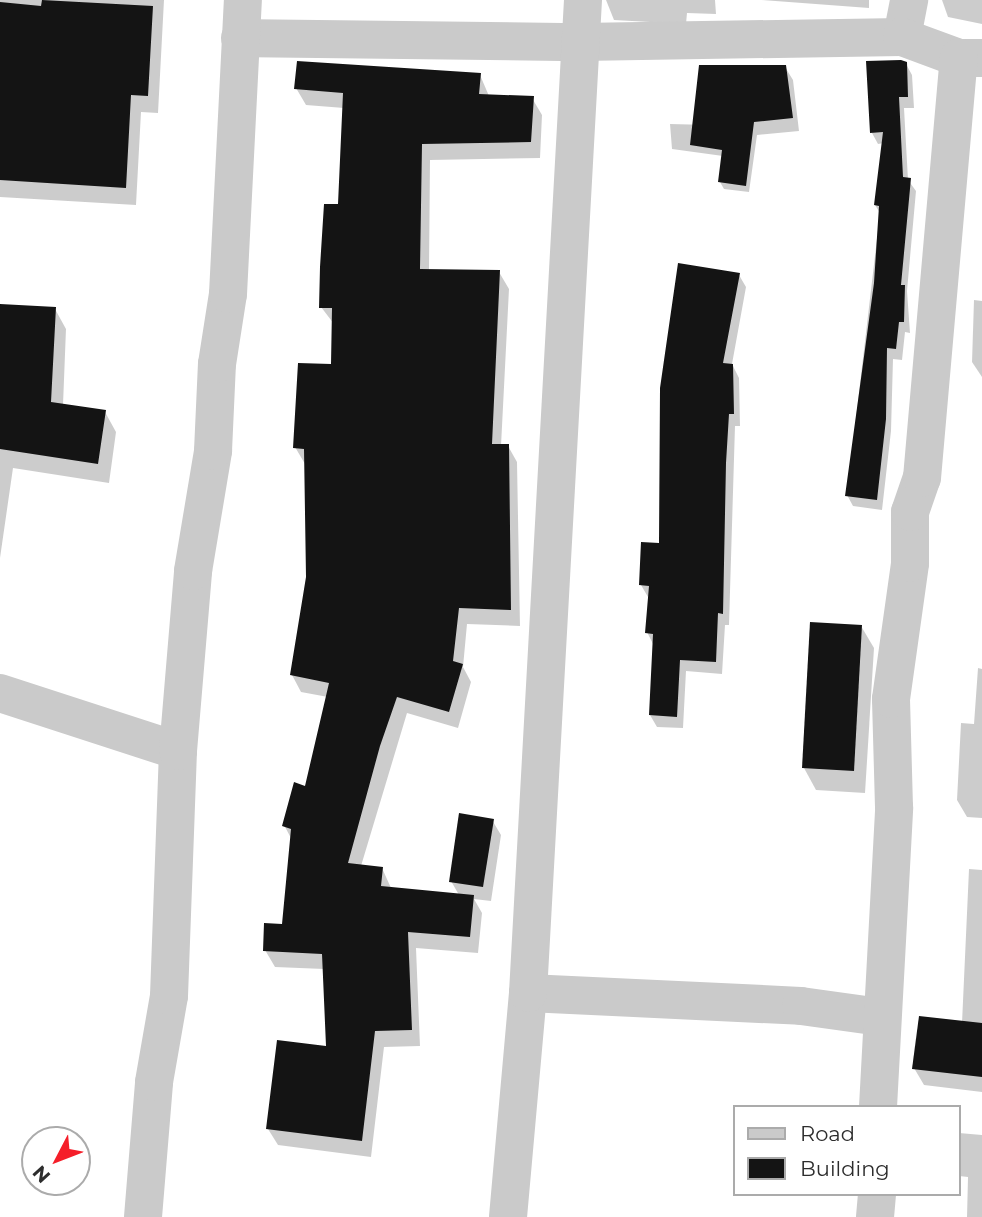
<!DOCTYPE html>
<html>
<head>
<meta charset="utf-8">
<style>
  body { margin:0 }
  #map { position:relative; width:982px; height:1217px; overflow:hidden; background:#fff; font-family:Montserrat,sans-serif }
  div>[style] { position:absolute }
  .shadow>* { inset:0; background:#0003 }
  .building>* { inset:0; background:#141414 }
  .minor>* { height:38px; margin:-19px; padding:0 19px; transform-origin:19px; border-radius:19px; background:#cacaca }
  span { translate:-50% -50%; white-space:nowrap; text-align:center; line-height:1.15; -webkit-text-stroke:7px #fff; paint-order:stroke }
  .legend { position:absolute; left:733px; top:1105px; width:228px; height:91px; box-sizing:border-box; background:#fff; border:2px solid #ababab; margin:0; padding:9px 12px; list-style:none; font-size:21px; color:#2d2d2d }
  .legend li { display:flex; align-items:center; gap:14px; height:35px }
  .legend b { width:35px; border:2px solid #ababab }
  .north { position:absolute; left:21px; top:1126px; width:70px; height:70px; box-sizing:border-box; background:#fff; border:2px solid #ababab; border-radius:50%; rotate:228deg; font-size:19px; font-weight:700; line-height:28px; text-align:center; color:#2d2d2d }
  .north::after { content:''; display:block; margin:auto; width:24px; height:32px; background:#f51e29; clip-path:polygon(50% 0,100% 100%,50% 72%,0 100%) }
</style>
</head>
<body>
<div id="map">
  <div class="shadow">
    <div style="clip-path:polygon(0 0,164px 0,158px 113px,141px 112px,136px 205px,0 197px)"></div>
    <div style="clip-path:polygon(606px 0,715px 0,716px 14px,687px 13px,686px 24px,614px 20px)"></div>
    <div style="clip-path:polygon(869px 0,869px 8px,762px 0)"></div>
    <div style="clip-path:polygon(942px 0,982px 0,982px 24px,948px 17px)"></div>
    <div style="clip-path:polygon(906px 64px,912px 75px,914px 108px,904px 108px,908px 180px,916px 191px,907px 291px,910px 333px,905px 332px,902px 360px,893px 359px,891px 431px,882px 510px,853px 506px,847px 495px,880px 213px,875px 205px,884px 143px,878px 144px,872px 133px)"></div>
    <div style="clip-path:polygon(785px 67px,793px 80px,799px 131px,757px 135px,749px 192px,724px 189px,720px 182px,723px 156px,672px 149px,670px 124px,751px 126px)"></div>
    <div style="clip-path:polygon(480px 75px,489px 96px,532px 98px,542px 115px,540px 158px,430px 160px,429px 271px,499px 272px,509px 289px,501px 446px,508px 446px,517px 462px,520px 626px,467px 624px,463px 667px,471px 682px,458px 728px,407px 713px,361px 866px,382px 868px,391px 888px,459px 895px,451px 881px,492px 820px,501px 835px,491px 901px,474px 899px,482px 913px,478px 953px,416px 948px,420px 1046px,384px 1047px,371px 1157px,278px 1145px,268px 1129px,327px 1048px,324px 969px,275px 967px,265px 950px,284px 926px,292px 840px,284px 825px,307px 788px,328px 697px,301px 692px,292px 675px,308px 577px,305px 464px,295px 447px,333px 365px,334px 324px,321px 307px,339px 206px,344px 108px,306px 105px,296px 88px)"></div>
    <div style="clip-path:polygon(739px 275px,746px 287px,732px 364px,739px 378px,740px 426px,735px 426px,729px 625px,725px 625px,722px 674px,686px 671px,683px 728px,657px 727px,650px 715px,654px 646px,647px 632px,648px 597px,641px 585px,660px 545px)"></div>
    <div style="clip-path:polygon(974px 300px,982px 301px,982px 377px,972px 362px)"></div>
    <div style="clip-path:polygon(0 306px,55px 309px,66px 329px,63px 405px,105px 412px,116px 432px,109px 483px,13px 468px,0 558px)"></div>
    <div style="clip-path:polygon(861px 626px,874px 648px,865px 793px,816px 790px,804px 768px)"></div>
    <div style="clip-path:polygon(978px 668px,982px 669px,982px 818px,967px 817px,957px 800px,961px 723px,974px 724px)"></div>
    <div style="clip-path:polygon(969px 869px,982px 870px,982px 1092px,924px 1085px,914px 1068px,962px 1023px)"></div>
    <div style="clip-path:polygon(959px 1133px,982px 1135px,982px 1217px,967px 1217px,968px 1177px,959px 1176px)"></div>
  </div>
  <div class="building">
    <div style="clip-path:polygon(42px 0,153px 6px,148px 96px,131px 95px,126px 188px,0 180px,0 2px,41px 6px)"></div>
    <div style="clip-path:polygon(901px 60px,907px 62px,908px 97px,899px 97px,903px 177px,911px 178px,901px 285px,905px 285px,904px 322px,899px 322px,896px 349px,887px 348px,886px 419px,877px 500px,845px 496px,874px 283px,879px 206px,874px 205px,883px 132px,870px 133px,866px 61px)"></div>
    <div style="clip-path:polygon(297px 61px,481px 73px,479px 94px,534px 96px,531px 142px,422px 144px,420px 269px,500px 270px,492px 444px,509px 444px,511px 610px,459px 608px,453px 661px,463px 664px,449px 712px,397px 697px,380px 746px,348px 863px,383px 867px,381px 886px,474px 895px,470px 937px,408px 932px,412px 1030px,375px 1031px,362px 1141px,266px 1129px,277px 1040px,326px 1046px,322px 954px,263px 951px,264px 923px,282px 924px,291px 829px,282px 826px,294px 782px,305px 786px,329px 683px,290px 675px,306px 577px,304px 449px,293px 448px,298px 363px,331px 364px,332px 308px,319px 308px,320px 267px,324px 204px,338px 204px,343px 93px,294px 89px)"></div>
    <div style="clip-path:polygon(699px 65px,786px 65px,793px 118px,754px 122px,746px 186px,718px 182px,722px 150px,690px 145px)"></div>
    <div style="clip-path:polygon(678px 263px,740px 273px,723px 363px,733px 364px,734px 414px,729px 414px,726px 463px,723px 614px,718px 613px,716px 662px,680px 660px,677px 717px,649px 715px,653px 634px,645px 633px,649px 586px,639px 585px,641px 542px,659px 543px,660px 388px)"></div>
    <div style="clip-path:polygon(0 304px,56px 307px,51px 402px,106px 410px,98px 464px,0 449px)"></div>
    <div style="clip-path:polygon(810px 622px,862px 625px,854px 771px,802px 768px)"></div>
    <div style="clip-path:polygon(459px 813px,494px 819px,483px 887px,449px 882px)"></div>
    <div style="clip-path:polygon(919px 1016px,982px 1023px,982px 1077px,912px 1069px)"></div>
  </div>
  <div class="minor">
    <div style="left:902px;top:37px;width:38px;rotate:-79deg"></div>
    <div style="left:240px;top:38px;width:340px;rotate:0.7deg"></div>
    <div style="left:580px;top:42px;width:322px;rotate:-0.9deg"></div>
    <div style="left:902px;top:37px;width:61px;rotate:20.2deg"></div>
    <div style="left:959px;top:58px;width:23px"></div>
    <div style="left:0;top:693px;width:187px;rotate:18deg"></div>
    <div style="left:528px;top:993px;width:273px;rotate:2.7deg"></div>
    <div style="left:801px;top:1006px;width:80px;rotate:7.9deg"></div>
    <div style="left:878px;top:1107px;width:300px;rotate:-86.9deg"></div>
    <div style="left:894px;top:807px;width:108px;rotate:-91.6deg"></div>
    <div style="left:891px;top:699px;width:137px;rotate:-82deg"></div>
    <div style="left:910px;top:563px;width:51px;rotate:-90deg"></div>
    <div style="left:910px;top:512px;width:36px;rotate:-71deg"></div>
    <div style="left:922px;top:478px;width:422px;rotate:-85deg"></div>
    <div style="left:143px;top:1217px;width:135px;rotate:-85.3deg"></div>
    <div style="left:154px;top:1082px;width:87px;rotate:-80.1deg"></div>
    <div style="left:169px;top:996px;width:245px;rotate:-87.9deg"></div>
    <div style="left:178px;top:751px;width:181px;rotate:-85.2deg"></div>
    <div style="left:193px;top:571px;width:122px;rotate:-80.5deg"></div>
    <div style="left:213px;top:451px;width:87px;rotate:-87.4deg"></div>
    <div style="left:217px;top:364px;width:71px;rotate:-81.1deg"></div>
    <div style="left:228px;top:294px;width:294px;rotate:-87.1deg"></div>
    <div style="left:508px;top:1217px;width:225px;rotate:-84.9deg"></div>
    <div style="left:528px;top:993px;width:995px;rotate:-86.83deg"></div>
    <div style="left:875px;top:1217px;width:23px;rotate:-85deg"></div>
  </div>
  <ul class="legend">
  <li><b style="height:9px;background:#cacaca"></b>Road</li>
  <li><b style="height:19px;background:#141414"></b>Building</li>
  </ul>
  <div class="north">N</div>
</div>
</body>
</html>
